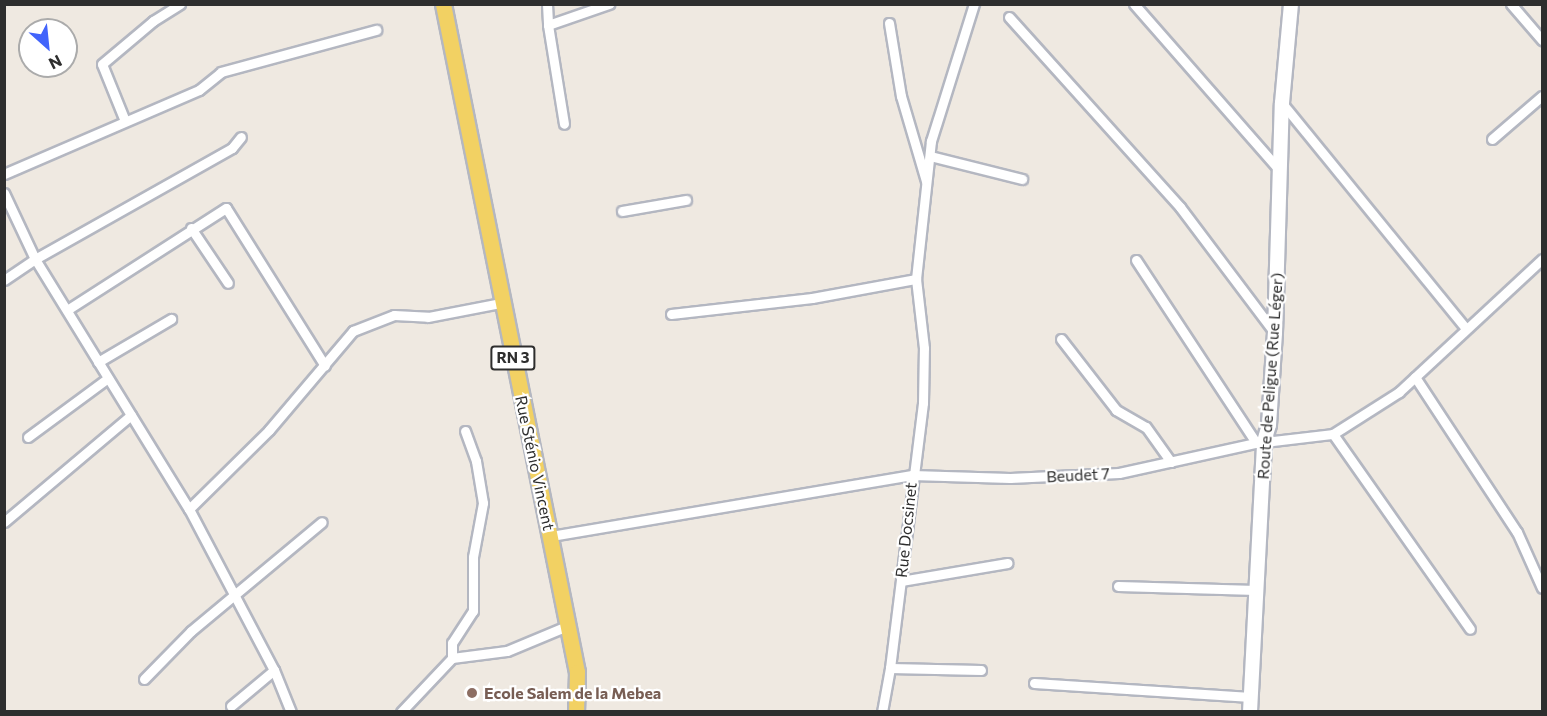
<!DOCTYPE html>
<html>
<head>
<meta charset="utf-8">
<style>
  body { margin:0 }
  #map { position:relative; width:1547px; height:716px; overflow:hidden; background:#efe9e1; font-family:Commissioner,sans-serif }
  div>[style] { position:absolute }
  .roads { filter:drop-shadow(2px 0 #b4b7c1) drop-shadow(-2px 0 #b4b7c1) drop-shadow(0 2px #b4b7c1) drop-shadow(0 -2px #b4b7c1) }
  .street>* { height:9px; margin:-4.5px; padding:0 4.5px; transform-origin:4.5px; border-radius:4.5px; background:#fff }
  .secondary>* { height:14px; margin:-7px; padding:0 7px; transform-origin:7px; border-radius:7px; background:#fff }
  .primary>* { height:15px; margin:-7.5px; padding:0 7.5px; transform-origin:7.5px; border-radius:7.5px; background:#f2d163 }
  .dots>* { width:16px; height:16px; translate:-50% -50%; box-sizing:border-box; border:3px solid #fff; border-radius:50% }
  span { translate:-50% -50%; white-space:nowrap; text-align:center; line-height:1.15; -webkit-text-stroke:4.5px #fff; paint-order:stroke }
  .shield-label span { padding:2px 4px; background:#fff; border:2px solid; border-radius:4px; -webkit-text-stroke-width:0 }
  .shield-label { font-size:15px; color:#2e2e2e; font-weight:700 }
  .street-label { font-size:16px; color:#2e2e2e }
  .education-label { font-size:16px; color:#785e54; font-weight:700 }
  .left { translate:0 -50%; text-align:left }
  .frame { position:absolute; inset:0; border:6px solid #2e2e2e; pointer-events:none }
  .north { position:absolute; left:18px; top:18px; width:60px; height:60px; box-sizing:border-box; background:#fff; border:2px solid #ababab; border-radius:50%; rotate:153deg; font-size:16px; font-weight:700; line-height:24px; text-align:center; color:#2e2e2e }
  .north::after { content:''; display:block; margin:auto; width:21px; height:27px; background:#4264fb; clip-path:polygon(50% 0,100% 100%,50% 72%,0 100%) }
</style>
</head>
<body>
<div id="map">
  <div class="roads">
    <div class="street">
      <div style="left:547px;top:4px;width:21px;rotate:87deg"></div>
      <div style="left:548px;top:25px;width:65px;rotate:-19deg"></div>
      <div style="left:1134px;top:4px;width:223px;rotate:48.8deg"></div>
      <div style="left:1511px;top:4px;width:48px;rotate:49.3deg"></div>
      <div style="left:1009px;top:17px;width:256px;rotate:48deg"></div>
      <div style="left:1180px;top:207px;width:158px;rotate:53deg"></div>
      <div style="left:889px;top:23px;width:74px;rotate:80.7deg"></div>
      <div style="left:901px;top:96px;width:89px;rotate:73.6deg"></div>
      <div style="left:548px;top:25px;width:100px;rotate:80.8deg"></div>
      <div style="left:1282px;top:103px;width:291px;rotate:50.8deg"></div>
      <div style="left:125px;top:121px;width:61px;rotate:-112deg"></div>
      <div style="left:102px;top:64px;width:67px;rotate:-40.1deg"></div>
      <div style="left:153px;top:21px;width:32px;rotate:-32deg"></div>
      <div style="left:1492px;top:139px;width:66px;rotate:-40.7deg"></div>
      <div style="left:930px;top:156px;width:95px;rotate:14deg"></div>
      <div style="left:4px;top:174px;width:212px;rotate:-23.3deg"></div>
      <div style="left:199px;top:90px;width:28px;rotate:-39deg"></div>
      <div style="left:221px;top:72px;width:161px;rotate:-15.2deg"></div>
      <div style="left:4px;top:193px;width:73px;rotate:64.8deg"></div>
      <div style="left:35px;top:259px;width:226px;rotate:-29.4deg"></div>
      <div style="left:232px;top:148px;width:14px;rotate:-51deg"></div>
      <div style="left:622px;top:211px;width:65px;rotate:-9.8deg"></div>
      <div style="left:191px;top:228px;width:66px;rotate:56.1deg"></div>
      <div style="left:1136px;top:260px;width:219px;rotate:56.7deg"></div>
      <div style="left:4px;top:280px;width:37px;rotate:-34deg"></div>
      <div style="left:35px;top:259px;width:294px;rotate:58.4deg"></div>
      <div style="left:189px;top:509px;width:182px;rotate:62.2deg"></div>
      <div style="left:274px;top:670px;width:45px;rotate:68deg"></div>
      <div style="left:67px;top:310px;width:189px;rotate:-32.7deg"></div>
      <div style="left:226px;top:208px;width:186px;rotate:57.9deg"></div>
      <div style="left:671px;top:314px;width:142px;rotate:-6.5deg"></div>
      <div style="left:812px;top:298px;width:106px;rotate:-10.4deg"></div>
      <div style="left:1061px;top:339px;width:90px;rotate:52.2deg"></div>
      <div style="left:1116px;top:410px;width:34px;rotate:30deg"></div>
      <div style="left:1146px;top:427px;width:43px;rotate:54.5deg"></div>
      <div style="left:98px;top:362px;width:85px;rotate:-30.5deg"></div>
      <div style="left:1415px;top:377px;width:186px;rotate:56.7deg"></div>
      <div style="left:1517px;top:532px;width:61px;rotate:65.9deg"></div>
      <div style="left:1333px;top:434px;width:238px;rotate:54.9deg"></div>
      <div style="left:28px;top:437px;width:99px;rotate:-36.4deg"></div>
      <div style="left:189px;top:509px;width:112px;rotate:-44.6deg"></div>
      <div style="left:269px;top:430px;width:130px;rotate:-49.7deg"></div>
      <div style="left:353px;top:331px;width:44px;rotate:-21.3deg"></div>
      <div style="left:394px;top:315px;width:34px;rotate:3deg"></div>
      <div style="left:428px;top:317px;width:74px;rotate:-10.9deg"></div>
      <div style="left:4px;top:522px;width:166px;rotate:-40.1deg"></div>
      <div style="left:551px;top:536px;width:366px;rotate:-9.6deg"></div>
      <div style="left:912px;top:475px;width:98px;rotate:1.8deg"></div>
      <div style="left:1010px;top:478px;width:109px;rotate:-2.6deg"></div>
      <div style="left:1119px;top:473px;width:140px;rotate:-12.4deg"></div>
      <div style="left:1256px;top:443px;width:78px;rotate:-6.7deg"></div>
      <div style="left:1333px;top:434px;width:78px;rotate:-32.5deg"></div>
      <div style="left:1399px;top:392px;width:195px;rotate:-42.9deg"></div>
      <div style="left:901px;top:581px;width:108px;rotate:-9.6deg"></div>
      <div style="left:1118px;top:586px;width:138px;rotate:1.7deg"></div>
      <div style="left:452px;top:658px;width:15px;rotate:-90deg"></div>
      <div style="left:452px;top:643px;width:38px;rotate:-57deg"></div>
      <div style="left:473px;top:611px;width:54px;rotate:-90deg"></div>
      <div style="left:473px;top:557px;width:55px;rotate:-79.5deg"></div>
      <div style="left:483px;top:503px;width:43px;rotate:-99.5deg"></div>
      <div style="left:476px;top:461px;width:32px;rotate:-110deg"></div>
      <div style="left:890px;top:668px;width:91px;rotate:1.3deg"></div>
      <div style="left:144px;top:679px;width:67px;rotate:-45.6deg"></div>
      <div style="left:191px;top:631px;width:170px;rotate:-39.8deg"></div>
      <div style="left:1034px;top:683px;width:217px;rotate:3.7deg"></div>
      <div style="left:231px;top:706px;width:56px;rotate:-39.9deg"></div>
      <div style="left:401px;top:712px;width:74px;rotate:-46.6deg"></div>
      <div style="left:452px;top:658px;width:55px;rotate:-7.3deg"></div>
      <div style="left:507px;top:651px;width:65px;rotate:-22.6deg"></div>
      <div style="left:882px;top:712px;width:45px;rotate:-79.7deg"></div>
      <div style="left:890px;top:668px;width:267px;rotate:-82.9deg"></div>
      <div style="left:923px;top:403px;width:55px;rotate:-89deg"></div>
      <div style="left:924px;top:348px;width:69px;rotate:-96.6deg"></div>
      <div style="left:916px;top:279px;width:139px;rotate:-83.8deg"></div>
      <div style="left:931px;top:141px;width:144px;rotate:-72.6deg"></div>
    </div>
    <div class="secondary">
      <div style="left:1250px;top:712px;width:270px;rotate:-87deg"></div>
      <div style="left:1264px;top:442px;width:18px;rotate:-74deg"></div>
      <div style="left:1269px;top:425px;width:92px;rotate:-86.3deg"></div>
      <div style="left:1275px;top:333px;width:230px;rotate:-88.3deg"></div>
      <div style="left:1282px;top:103px;width:99px;rotate:-84.8deg"></div>
    </div>
    <div class="primary">
      <div style="left:443px;top:4px;width:681px;rotate:78.66deg"></div>
      <div style="left:577px;top:672px;width:40px;rotate:91.4deg"></div>
    </div>
  </div>
  <div class="dots">
    <div style="left:472px;top:693px;background:#8d6e63"></div>
  </div>
  <div class="shield-label">
    <span style="left:513px;top:358px">RN 3</span>
  </div>
  <div class="street-label">
    <span style="left:1270px;top:376px;rotate:-86deg">Route de Peligue (Rue Léger)</span>
    <span style="left:535px;top:463px;rotate:78deg">Rue Sténio Vincent</span>
    <span style="left:1078px;top:475px;rotate:-3deg">Beudet 7</span>
    <span style="left:906px;top:530px;rotate:-84deg">Rue Docsinet</span>
  </div>
  <div class="education-label">
    <span class="left" style="left:484px;top:693px">Ecole Salem de la Mebea</span>
  </div>
  <div class="frame"></div>
  <div class="north">N</div>
</div>
</body>
</html>
